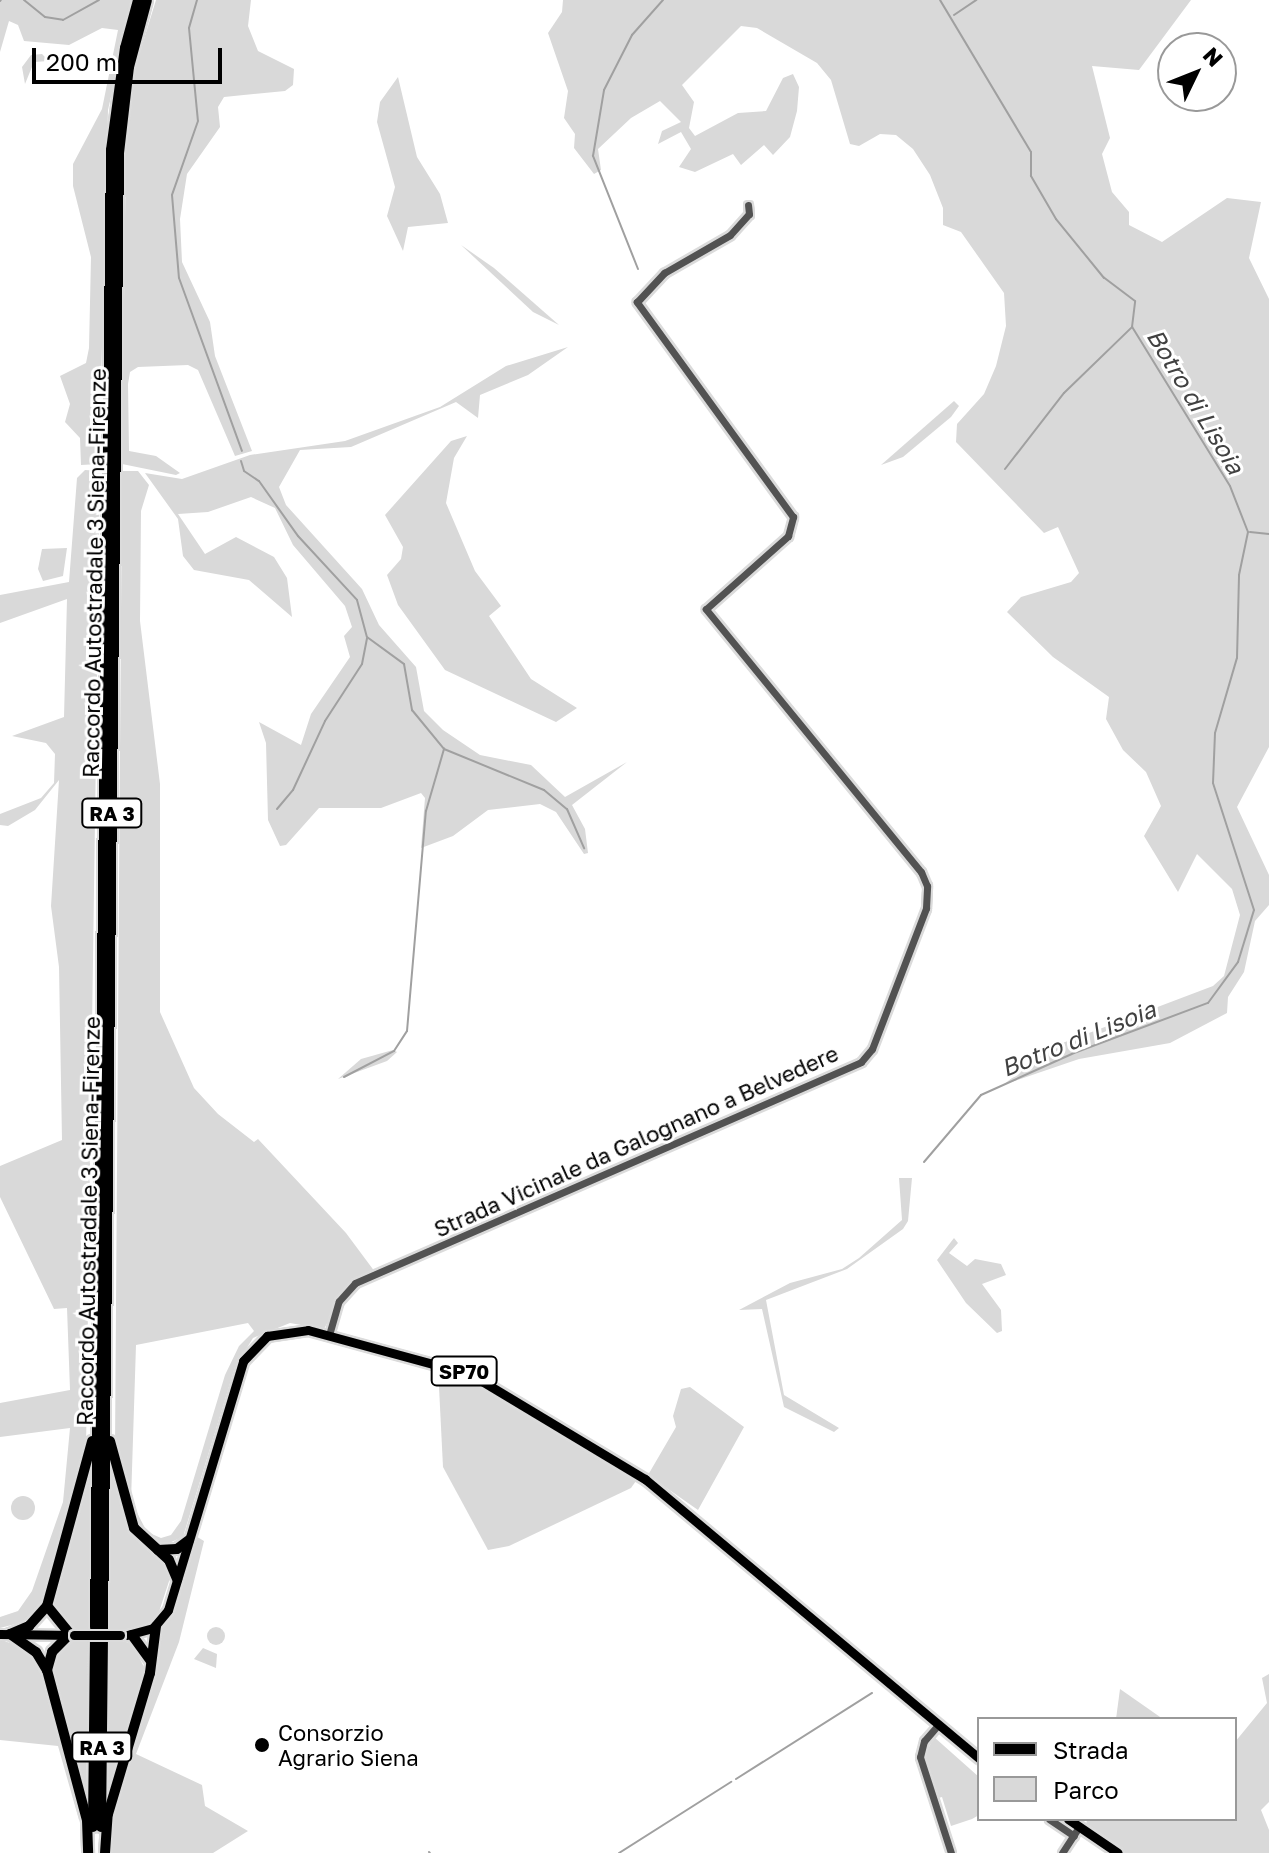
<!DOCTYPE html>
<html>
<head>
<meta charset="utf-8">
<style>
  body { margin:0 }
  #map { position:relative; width:1269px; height:1853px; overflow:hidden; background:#fff; font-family:"Golos Text",sans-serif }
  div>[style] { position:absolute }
  .green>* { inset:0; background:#d9d9d9 }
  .round { border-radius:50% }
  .stream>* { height:2px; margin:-1px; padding:0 1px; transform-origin:1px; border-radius:1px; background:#a0a0a0 }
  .roads { filter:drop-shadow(2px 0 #dbdbdb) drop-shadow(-2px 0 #dbdbdb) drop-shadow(0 2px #dbdbdb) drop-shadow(0 -2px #dbdbdb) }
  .minor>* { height:7px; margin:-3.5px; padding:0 3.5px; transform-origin:3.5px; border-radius:3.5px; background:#525252 }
  .major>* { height:9px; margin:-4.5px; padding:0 4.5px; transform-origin:4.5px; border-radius:4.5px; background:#000 }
  .highway>* { height:10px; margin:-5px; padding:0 5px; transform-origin:5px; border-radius:5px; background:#000 }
  .bridges { filter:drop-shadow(2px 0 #dbdbdb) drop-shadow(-2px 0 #dbdbdb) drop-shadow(0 2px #dbdbdb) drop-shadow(0 -2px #dbdbdb) }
  .major-bridge>* { height:9px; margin:-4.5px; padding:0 4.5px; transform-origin:4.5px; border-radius:4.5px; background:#000 }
  .dots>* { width:22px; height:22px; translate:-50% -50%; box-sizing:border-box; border:4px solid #fff; border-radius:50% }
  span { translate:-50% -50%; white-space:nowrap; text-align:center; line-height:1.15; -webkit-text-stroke:6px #fff; paint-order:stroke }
  .shield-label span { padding:2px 6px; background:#fff; border:2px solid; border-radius:6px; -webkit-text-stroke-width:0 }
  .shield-label { font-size:20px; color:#000; font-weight:700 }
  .street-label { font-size:22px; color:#000 }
  .poi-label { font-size:22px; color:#000 }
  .left { translate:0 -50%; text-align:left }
  .water-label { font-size:24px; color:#414141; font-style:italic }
  .legend { position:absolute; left:977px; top:1717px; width:260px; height:104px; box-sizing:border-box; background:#fff; border:2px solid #999; margin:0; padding:10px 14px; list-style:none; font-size:24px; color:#000 }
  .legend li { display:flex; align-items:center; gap:16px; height:40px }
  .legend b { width:40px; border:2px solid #999 }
  .north { position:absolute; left:1157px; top:32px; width:80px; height:80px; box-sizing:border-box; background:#fff; border:2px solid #999; border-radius:50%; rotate:47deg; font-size:22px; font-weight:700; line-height:32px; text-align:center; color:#000 }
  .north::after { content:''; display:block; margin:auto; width:28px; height:36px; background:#000; clip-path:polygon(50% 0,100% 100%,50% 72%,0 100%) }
  .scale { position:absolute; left:32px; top:48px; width:190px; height:36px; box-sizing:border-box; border:4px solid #000; border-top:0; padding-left:10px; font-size:24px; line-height:28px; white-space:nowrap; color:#000; -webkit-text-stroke:6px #fff; paint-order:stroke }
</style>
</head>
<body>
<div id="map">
  <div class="green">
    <div style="clip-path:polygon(0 0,133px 0,108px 110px,99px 464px,81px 465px,80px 438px,65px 422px,70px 404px,60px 376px,86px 363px,89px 348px,91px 257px,73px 186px,73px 164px,102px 109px,118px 30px,102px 28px,69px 45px,24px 41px,18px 25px,9px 21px,0 52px)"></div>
    <div style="clip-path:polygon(156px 0,251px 0,248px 26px,258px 51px,294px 69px,293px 85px,285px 91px,224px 97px,218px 107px,220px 127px,187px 174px,180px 219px,182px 262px,210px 322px,215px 356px,252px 451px,235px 456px,198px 370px,188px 365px,138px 367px,130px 372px,128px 384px,129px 451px,156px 456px,180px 473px,176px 475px,122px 464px,126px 138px,136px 65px)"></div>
    <div style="clip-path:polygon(563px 0,1191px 0,1139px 70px,1092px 66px,1110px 138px,1102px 154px,1112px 192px,1129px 212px,1129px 225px,1162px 242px,1227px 198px,1261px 202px,1249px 258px,1269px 299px,1269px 747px,1237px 807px,1269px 875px,1269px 905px,1255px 921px,1244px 972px,1228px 997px,1227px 1013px,1170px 1043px,1079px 1059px,1003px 1085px,1052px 1047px,1213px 986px,1224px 976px,1240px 915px,1232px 889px,1197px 854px,1178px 892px,1144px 836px,1161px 806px,1146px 772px,1123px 750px,1106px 719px,1109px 697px,1053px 657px,1007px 612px,1021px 597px,1071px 582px,1079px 573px,1058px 527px,1044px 533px,956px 442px,957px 424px,984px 394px,996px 366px,1006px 326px,1004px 293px,961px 232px,943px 225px,943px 208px,930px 175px,913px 149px,896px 135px,880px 134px,859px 146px,850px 144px,831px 80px,817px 63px,757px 28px,741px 26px,682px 85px,694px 102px,689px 128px,695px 136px,738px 113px,766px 111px,783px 78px,793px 74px,799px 87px,797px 111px,790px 137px,773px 155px,764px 145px,741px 165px,733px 154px,695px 172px,679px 167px,691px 149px,681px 132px,658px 144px,662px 131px,681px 122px,660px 101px,631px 118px,598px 149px,601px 170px,594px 174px,574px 148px,575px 134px,564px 118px,568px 91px,548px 33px,562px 12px)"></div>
    <div style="clip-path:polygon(31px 55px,42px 54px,49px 61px,34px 62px,25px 84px,22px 67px)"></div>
    <div style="clip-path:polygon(398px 77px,417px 157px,440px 194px,448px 223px,408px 227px,403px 251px,387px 216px,395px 187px,377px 122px,380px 102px)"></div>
    <div style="clip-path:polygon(461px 245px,494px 268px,559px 325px,533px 312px)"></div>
    <div style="clip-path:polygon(568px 347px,528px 375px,480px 395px,478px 418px,456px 402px,351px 447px,300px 450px,279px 487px,286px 505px,362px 589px,379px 625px,416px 667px,424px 711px,443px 730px,480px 755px,531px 765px,565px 797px,627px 762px,572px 805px,585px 829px,588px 853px,584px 854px,556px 812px,540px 804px,488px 810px,453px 836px,421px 848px,425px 798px,421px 793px,381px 808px,319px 808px,286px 845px,280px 846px,268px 820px,266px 743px,259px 722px,301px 745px,311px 714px,350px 657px,344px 636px,352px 627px,345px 606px,293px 545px,275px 508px,251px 497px,208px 512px,178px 514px,205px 554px,236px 537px,274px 557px,287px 578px,292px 617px,249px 580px,194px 570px,183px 556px,178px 519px,145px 473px,182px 479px,250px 455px,345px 441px,440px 407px,506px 366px)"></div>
    <div style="clip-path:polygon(954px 401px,959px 406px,951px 417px,903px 457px,881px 465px)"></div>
    <div style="clip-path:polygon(467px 436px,454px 458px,446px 503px,475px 571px,501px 606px,489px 616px,531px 679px,577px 708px,556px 722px,445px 670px,398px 605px,387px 575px,401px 559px,403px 547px,385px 515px,451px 441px)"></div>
    <div style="clip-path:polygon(85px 470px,100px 471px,86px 1450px,43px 1601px,27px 1621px,0 1628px,0 1617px,18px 1611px,32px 1591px,63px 1502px,70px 1428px,0 1437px,0 1403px,70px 1390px,67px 1308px,54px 1309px,0 1197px,0 1166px,62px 1140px,59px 967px,51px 906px,59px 780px,35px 810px,8px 826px,0 825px,0 814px,41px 798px,54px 783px,55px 754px,46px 743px,12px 736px,64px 717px,67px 599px,0 623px,0 595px,69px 582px,77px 478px)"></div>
    <div style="clip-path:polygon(evenodd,122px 471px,138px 471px,149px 485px,141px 511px,140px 621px,160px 784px,160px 1012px,194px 1088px,218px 1114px,254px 1142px,258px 1139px,346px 1233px,375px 1272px,348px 1285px,324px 1329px,290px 1323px,253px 1338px,235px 1367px,183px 1537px,162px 1546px,139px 1530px,115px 1447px,122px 471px,248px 1323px,254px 1331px,239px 1346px,225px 1375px,181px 1521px,171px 1535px,161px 1538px,147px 1532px,131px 1501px,136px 1345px,248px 1323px)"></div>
    <div style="clip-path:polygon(67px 548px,63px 576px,43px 581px,38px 569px,42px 549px)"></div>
    <div style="clip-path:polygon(393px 1050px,397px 1052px,387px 1061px,338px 1079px,361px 1059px)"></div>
    <div style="clip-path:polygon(899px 1178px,912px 1178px,908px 1221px,903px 1229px,847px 1269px,766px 1300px,784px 1395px,839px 1428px,834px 1432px,784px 1407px,762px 1309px,739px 1310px,790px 1283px,842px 1269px,859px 1258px,902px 1220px)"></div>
    <div style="clip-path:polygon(954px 1238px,958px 1243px,949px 1253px,967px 1266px,975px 1259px,1001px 1264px,1006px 1275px,982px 1284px,1001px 1310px,1002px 1331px,997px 1333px,966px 1303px,937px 1260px)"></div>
    <div style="clip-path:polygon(438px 1367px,467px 1378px,638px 1478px,631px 1488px,509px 1546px,488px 1550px,443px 1467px)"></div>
    <div style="clip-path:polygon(690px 1387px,744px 1427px,698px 1510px,648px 1475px,676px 1427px,673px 1416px,681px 1389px)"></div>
    <div style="clip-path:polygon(92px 1465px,90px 1630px,74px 1630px,51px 1603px)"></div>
    <div style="clip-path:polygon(111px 1465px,132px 1534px,172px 1572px,157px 1618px,136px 1630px,108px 1630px)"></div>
    <div class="round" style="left:11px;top:1496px;width:24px;height:24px"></div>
    <div style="clip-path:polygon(194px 1535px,204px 1541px,179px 1642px,136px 1754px,202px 1785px,205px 1806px,248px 1831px,213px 1853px,109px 1853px,113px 1811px,155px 1673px,160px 1631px,172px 1611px)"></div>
    <div class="round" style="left:207px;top:1627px;width:18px;height:18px"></div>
    <div style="clip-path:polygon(0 1639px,29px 1651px,41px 1668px,82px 1813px,79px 1820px,58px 1746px,0 1740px)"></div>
    <div style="clip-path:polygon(90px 1639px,86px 1771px,88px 1807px,51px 1668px,56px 1650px,69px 1640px)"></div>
    <div style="clip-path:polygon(108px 1639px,132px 1643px,145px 1669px,107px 1805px)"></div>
    <div style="clip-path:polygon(203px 1648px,217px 1654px,216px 1668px,194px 1659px)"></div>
    <div style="clip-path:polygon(1269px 1674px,1269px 1802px,1261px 1810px,1269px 1830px,1269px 1853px,1124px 1853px,1086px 1826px,1087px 1819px,1235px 1819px,1235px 1742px,1267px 1703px,1262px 1678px)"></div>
    <div style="clip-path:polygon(1120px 1689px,1163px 1719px,1116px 1719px)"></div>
    <div style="clip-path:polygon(934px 1737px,979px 1777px,979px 1815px,972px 1819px,951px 1826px,942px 1797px,935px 1799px,923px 1759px)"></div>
  </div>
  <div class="stream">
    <div style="left:24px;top:0;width:27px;rotate:39deg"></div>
    <div style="left:45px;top:17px;width:18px;rotate:9deg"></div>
    <div style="left:63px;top:20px;width:41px;rotate:-29.1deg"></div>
    <div style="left:197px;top:0;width:29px;rotate:106deg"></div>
    <div style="left:189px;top:28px;width:93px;rotate:84.5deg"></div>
    <div style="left:198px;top:121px;width:78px;rotate:109.4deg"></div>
    <div style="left:172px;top:195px;width:83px;rotate:85.2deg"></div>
    <div style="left:179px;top:278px;width:184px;rotate:70deg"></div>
    <div style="left:0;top:1px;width:1px;rotate:-45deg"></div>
    <div style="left:954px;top:15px;width:27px;rotate:-34deg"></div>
    <div style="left:638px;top:269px;width:122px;rotate:-111.7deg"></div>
    <div style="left:593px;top:156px;width:67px;rotate:-80.5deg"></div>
    <div style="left:604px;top:90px;width:62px;rotate:-63deg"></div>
    <div style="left:632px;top:35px;width:47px;rotate:-48.5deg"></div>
    <div style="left:241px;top:461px;width:10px;rotate:73deg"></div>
    <div style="left:244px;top:471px;width:18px;rotate:34deg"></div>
    <div style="left:259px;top:481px;width:67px;rotate:54.7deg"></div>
    <div style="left:298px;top:536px;width:87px;rotate:47.3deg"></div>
    <div style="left:357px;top:600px;width:38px;rotate:75deg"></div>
    <div style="left:367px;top:637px;width:46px;rotate:36.1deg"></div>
    <div style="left:404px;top:664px;width:47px;rotate:80.1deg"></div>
    <div style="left:412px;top:710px;width:50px;rotate:50.6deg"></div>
    <div style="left:444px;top:749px;width:108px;rotate:22.3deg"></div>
    <div style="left:544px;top:790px;width:30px;rotate:40deg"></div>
    <div style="left:567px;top:809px;width:43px;rotate:66.4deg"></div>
    <div style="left:1005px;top:469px;width:96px;rotate:-52.2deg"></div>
    <div style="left:1064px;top:393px;width:95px;rotate:-44.1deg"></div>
    <div style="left:1250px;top:532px;width:19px;rotate:6deg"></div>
    <div style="left:277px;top:809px;width:25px;rotate:-50deg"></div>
    <div style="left:293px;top:790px;width:76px;rotate:-65.1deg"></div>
    <div style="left:325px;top:721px;width:68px;rotate:-57deg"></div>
    <div style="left:362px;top:664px;width:26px;rotate:-79deg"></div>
    <div style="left:344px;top:1077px;width:56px;rotate:-27.5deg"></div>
    <div style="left:394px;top:1051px;width:24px;rotate:-57deg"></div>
    <div style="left:407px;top:1031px;width:221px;rotate:-85.1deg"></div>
    <div style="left:426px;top:811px;width:65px;rotate:-73.8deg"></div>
    <div style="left:924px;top:1162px;width:88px;rotate:-49.6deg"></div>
    <div style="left:981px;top:1095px;width:102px;rotate:-24.3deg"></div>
    <div style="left:1074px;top:1053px;width:143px;rotate:-20.5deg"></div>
    <div style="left:1208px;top:1003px;width:51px;rotate:-53.8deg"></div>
    <div style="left:1238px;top:962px;width:54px;rotate:-72.9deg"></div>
    <div style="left:1254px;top:910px;width:133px;rotate:-107.9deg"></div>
    <div style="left:1213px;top:783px;width:50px;rotate:-87.7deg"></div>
    <div style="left:1215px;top:733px;width:78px;rotate:-73.7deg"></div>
    <div style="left:1237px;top:658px;width:83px;rotate:-88.6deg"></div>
    <div style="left:1239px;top:575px;width:44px;rotate:-78.2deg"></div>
    <div style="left:1248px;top:532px;width:49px;rotate:-111.4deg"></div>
    <div style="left:1230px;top:486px;width:187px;rotate:-121.6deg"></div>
    <div style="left:1132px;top:327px;width:26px;rotate:-83deg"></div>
    <div style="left:1135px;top:301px;width:39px;rotate:-143deg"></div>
    <div style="left:1104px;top:278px;width:76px;rotate:-129.1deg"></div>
    <div style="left:1056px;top:219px;width:50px;rotate:-120.2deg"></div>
    <div style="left:1031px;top:176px;width:24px;rotate:-90deg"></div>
    <div style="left:1031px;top:152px;width:177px;rotate:-120.9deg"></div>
    <div style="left:736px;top:1779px;width:161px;rotate:-32.3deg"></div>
    <div style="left:429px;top:1852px;width:1px;rotate:45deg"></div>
    <div style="left:619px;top:1853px;width:133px;rotate:-32.4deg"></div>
  </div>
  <div class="roads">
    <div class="minor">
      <div style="left:329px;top:1335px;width:35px;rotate:-74deg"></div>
      <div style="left:339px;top:1301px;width:24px;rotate:-48deg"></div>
      <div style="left:355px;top:1283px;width:552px;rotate:-23.59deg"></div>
      <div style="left:861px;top:1062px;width:17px;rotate:-50deg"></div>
      <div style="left:872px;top:1049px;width:151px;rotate:-69deg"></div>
      <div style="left:926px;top:908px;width:22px;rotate:-87deg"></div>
      <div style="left:927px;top:886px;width:15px;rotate:-113deg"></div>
      <div style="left:921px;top:872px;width:340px;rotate:-129.3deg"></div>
      <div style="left:706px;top:609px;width:110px;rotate:-41.7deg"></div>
      <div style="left:788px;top:536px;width:20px;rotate:-75deg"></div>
      <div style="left:793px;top:517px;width:266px;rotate:-126deg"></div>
      <div style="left:637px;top:302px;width:40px;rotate:-47deg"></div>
      <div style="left:664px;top:273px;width:76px;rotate:-29.9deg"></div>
      <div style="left:730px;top:235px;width:28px;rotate:-48deg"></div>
      <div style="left:749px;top:214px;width:9px;rotate:-96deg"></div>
      <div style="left:938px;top:1725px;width:21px;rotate:131deg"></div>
      <div style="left:924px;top:1741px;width:16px;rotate:104deg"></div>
      <div style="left:920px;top:1757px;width:101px;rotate:72.1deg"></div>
      <div style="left:1049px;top:1819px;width:30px;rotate:34deg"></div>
      <div style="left:1062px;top:1853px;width:31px;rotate:-57deg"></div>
    </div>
    <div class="major">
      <div style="left:0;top:1634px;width:73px;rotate:0.8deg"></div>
      <div style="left:127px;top:1635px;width:27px;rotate:-15deg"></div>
      <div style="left:153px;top:1628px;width:23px;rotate:-50deg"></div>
      <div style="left:168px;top:1610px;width:260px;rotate:-73.2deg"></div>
      <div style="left:243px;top:1361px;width:35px;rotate:-46deg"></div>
      <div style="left:267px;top:1336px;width:41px;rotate:-8.3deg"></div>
      <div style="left:308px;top:1330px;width:168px;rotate:15.2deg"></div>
      <div style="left:470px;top:1374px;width:204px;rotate:31deg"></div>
      <div style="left:645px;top:1479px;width:435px;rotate:39.9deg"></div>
      <div style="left:1068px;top:1819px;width:60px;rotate:34.2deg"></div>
    </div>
    <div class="highway">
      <div style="left:110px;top:1441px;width:90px;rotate:74.6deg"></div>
      <div style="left:134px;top:1528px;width:47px;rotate:42.4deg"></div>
      <div style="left:169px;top:1560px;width:21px;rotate:67deg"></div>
      <div style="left:158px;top:1550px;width:19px;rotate:-3deg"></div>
      <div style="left:177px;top:1549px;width:15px;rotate:-37deg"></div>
      <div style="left:95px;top:1627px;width:1477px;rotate:-89.38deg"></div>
      <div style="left:111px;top:150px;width:103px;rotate:-82.2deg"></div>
      <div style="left:125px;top:48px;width:50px;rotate:-74.8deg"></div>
      <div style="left:103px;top:1629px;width:1476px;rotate:-89.38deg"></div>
      <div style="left:119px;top:153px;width:87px;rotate:-83.4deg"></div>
      <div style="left:129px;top:67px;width:69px;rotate:-75deg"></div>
      <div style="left:10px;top:1634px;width:21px;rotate:-23deg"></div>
      <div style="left:29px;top:1626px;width:27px;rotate:-48deg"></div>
      <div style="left:47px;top:1606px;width:171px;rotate:-74.7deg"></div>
      <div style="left:10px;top:1634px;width:32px;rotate:35deg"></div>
      <div style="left:36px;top:1652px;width:21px;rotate:59deg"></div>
      <div style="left:47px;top:1670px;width:155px;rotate:75.1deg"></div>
      <div style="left:87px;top:1820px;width:33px;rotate:88deg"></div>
      <div style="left:132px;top:1635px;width:31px;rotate:54deg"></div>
      <div style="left:47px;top:1670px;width:19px;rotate:-74deg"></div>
      <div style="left:52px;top:1652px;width:25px;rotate:-45deg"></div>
      <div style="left:70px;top:1634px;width:36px;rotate:-129deg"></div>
      <div style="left:93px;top:1827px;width:186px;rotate:-89.4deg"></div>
      <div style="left:101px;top:1827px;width:187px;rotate:-89.4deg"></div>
      <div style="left:105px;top:1853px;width:39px;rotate:-86deg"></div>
      <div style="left:108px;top:1814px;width:147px;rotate:-73.4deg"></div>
      <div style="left:150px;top:1673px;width:47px;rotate:-82.7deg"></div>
    </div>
  </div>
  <div class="bridges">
    <div class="major-bridge">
      <div style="left:74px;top:1635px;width:46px"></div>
    </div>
  </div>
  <div class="dots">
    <div style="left:262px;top:1745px;background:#000"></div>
  </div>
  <div class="shield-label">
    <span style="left:112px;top:813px">RA 3</span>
    <span style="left:464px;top:1371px">SP70</span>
    <span style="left:102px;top:1747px">RA 3</span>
  </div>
  <div class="street-label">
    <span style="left:94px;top:573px;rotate:-89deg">Raccordo Autostradale 3 Siena-Firenze</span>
    <span style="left:636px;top:1141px;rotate:-24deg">Strada Vicinale da Galognano a Belvedere</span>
    <span style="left:88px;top:1221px;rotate:-89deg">Raccordo Autostradale 3 Siena-Firenze</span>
  </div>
  <div class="poi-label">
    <span class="left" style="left:278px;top:1745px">Consorzio<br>Agrario Siena</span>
  </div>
  <div class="water-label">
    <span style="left:1196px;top:401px;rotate:59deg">Botro di Lisoia</span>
    <span style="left:1078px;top:1038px;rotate:-22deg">Botro di Lisoia</span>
  </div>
  <ul class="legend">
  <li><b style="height:10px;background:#000"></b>Strada</li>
  <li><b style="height:22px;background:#d9d9d9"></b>Parco</li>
  </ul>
  <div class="north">N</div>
  <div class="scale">200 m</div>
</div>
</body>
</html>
